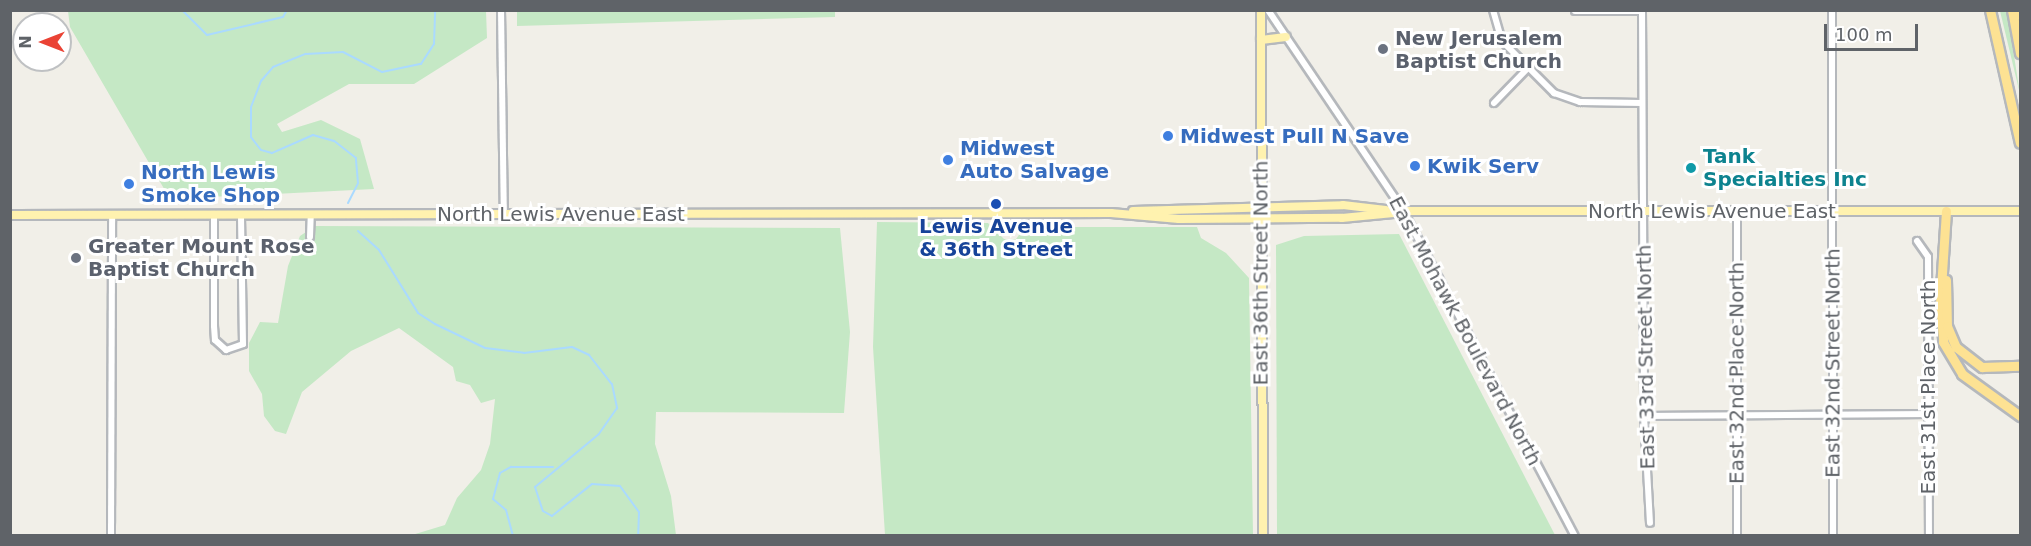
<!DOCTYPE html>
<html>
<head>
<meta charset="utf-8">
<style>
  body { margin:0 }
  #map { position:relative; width:2031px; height:546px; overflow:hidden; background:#f1efe8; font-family:"DejaVu Sans",sans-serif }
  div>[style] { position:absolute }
  .green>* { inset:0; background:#c5e8c5 }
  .stream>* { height:2px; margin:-1px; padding:0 1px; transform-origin:1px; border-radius:1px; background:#aadaff }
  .roads { filter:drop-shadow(2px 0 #b5b8bc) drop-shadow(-2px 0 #b5b8bc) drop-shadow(0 2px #b5b8bc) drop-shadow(0 -2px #b5b8bc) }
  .minor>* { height:6px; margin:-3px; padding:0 3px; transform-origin:3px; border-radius:3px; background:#fff }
  .major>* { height:8px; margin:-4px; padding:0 4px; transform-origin:4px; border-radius:4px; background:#fff2af }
  .highway>* { height:9px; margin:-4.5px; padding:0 4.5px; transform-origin:4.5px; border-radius:4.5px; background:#fde293 }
  .dots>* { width:16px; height:16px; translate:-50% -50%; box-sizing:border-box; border:3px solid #fff; border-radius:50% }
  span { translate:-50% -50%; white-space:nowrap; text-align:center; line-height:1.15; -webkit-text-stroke:6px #fff; paint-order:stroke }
  .worship-label { font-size:20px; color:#5b616d; font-weight:700 }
  .left { translate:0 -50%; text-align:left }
  .shop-label { font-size:20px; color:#366cbe; font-weight:700 }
  .culture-label { font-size:20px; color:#0d838f; font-weight:700 }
  .street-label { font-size:20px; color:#5f6368 }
  .transit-label { font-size:20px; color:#164399; font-weight:700 }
  .frame { position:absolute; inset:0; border:12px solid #5f6368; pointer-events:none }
  .north { position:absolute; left:12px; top:12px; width:60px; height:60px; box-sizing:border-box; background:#fff; border:2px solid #bfc1c3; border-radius:50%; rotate:270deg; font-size:16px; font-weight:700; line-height:24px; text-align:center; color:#5f6368 }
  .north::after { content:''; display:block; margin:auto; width:21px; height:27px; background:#ea4335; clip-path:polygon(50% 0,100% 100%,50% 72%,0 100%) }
  .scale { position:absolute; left:1824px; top:24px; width:94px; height:27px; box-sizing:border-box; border:3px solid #5f6368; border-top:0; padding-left:8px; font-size:18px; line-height:21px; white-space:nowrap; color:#5f6368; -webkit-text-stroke:4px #fff; paint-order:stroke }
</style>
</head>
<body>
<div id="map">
  <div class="green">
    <div style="clip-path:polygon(835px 10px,835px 17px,517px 26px,517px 10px)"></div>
    <div style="clip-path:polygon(68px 11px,486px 11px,487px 38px,414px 84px,349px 84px,277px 124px,282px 132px,321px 120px,360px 139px,374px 189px,170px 199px,70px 27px)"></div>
    <div style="clip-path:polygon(2000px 11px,2007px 11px,2020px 94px)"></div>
    <div style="clip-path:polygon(877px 222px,988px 223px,1004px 239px,1016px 239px,1021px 232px,1042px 227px,1197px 227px,1201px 238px,1226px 253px,1249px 278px,1253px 535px,885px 535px,873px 347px)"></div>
    <div style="clip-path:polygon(315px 226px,840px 228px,850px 332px,844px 413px,656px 412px,655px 444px,671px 496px,676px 535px,412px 535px,445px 525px,457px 498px,481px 470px,490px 444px,495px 399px,481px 403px,470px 385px,456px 381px,453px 367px,399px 328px,351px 351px,302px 392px,286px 434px,275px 431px,264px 416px,262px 394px,249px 371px,249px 343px,260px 322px,278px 323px,288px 266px,300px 236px)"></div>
    <div style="clip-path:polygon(1399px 234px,1555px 535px,1277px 535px,1276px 245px,1304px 236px)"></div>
  </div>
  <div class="stream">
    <div style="left:182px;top:10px;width:35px;rotate:45deg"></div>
    <div style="left:207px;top:35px;width:78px;rotate:-13.3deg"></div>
    <div style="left:283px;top:17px;width:8px;rotate:-60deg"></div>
    <div style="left:348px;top:203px;width:22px;rotate:-63deg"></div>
    <div style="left:358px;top:183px;width:25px;rotate:-95deg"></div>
    <div style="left:356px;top:158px;width:28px;rotate:-142deg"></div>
    <div style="left:334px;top:141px;width:22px;rotate:-164deg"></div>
    <div style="left:313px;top:135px;width:45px;rotate:156.3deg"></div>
    <div style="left:272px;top:153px;width:11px;rotate:-165deg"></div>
    <div style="left:261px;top:150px;width:16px;rotate:-128deg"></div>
    <div style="left:251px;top:137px;width:30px;rotate:-90deg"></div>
    <div style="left:251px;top:107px;width:28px;rotate:-69deg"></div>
    <div style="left:261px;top:81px;width:18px;rotate:-49deg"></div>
    <div style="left:273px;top:67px;width:35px;rotate:-22deg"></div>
    <div style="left:306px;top:54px;width:37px;rotate:-3deg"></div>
    <div style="left:343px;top:52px;width:44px;rotate:27.1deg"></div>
    <div style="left:382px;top:72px;width:40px;rotate:-12deg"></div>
    <div style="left:421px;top:64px;width:24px;rotate:-57deg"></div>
    <div style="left:434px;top:44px;width:34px;rotate:-88deg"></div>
    <div style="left:358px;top:231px;width:28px;rotate:42deg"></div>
    <div style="left:379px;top:250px;width:74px;rotate:58.2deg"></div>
    <div style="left:418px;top:313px;width:20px;rotate:33deg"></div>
    <div style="left:435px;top:324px;width:55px;rotate:25.6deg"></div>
    <div style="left:485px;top:348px;width:39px;rotate:7deg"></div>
    <div style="left:524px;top:353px;width:48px;rotate:-7.1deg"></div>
    <div style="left:572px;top:347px;width:19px;rotate:25deg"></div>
    <div style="left:589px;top:355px;width:37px;rotate:52deg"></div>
    <div style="left:612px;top:384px;width:25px;rotate:78deg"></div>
    <div style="left:617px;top:408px;width:32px;rotate:125deg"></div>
    <div style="left:599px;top:434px;width:83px;rotate:140.4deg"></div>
    <div style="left:535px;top:487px;width:25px;rotate:72deg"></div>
    <div style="left:543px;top:511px;width:10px;rotate:29deg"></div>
    <div style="left:552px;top:516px;width:51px;rotate:-38.7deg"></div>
    <div style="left:592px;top:484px;width:28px;rotate:4deg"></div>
    <div style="left:620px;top:486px;width:32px;rotate:54deg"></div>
    <div style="left:639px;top:512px;width:24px;rotate:92deg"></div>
    <div style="left:513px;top:536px;width:27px;rotate:-105deg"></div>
    <div style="left:506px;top:510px;width:17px;rotate:-140deg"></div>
    <div style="left:493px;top:499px;width:27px;rotate:-75deg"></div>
    <div style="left:500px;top:473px;width:13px;rotate:-29deg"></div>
    <div style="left:511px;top:467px;width:42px"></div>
  </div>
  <div class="roads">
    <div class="minor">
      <div style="left:501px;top:10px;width:203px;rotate:89.2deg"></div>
      <div style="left:1268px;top:10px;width:244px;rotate:56deg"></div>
      <div style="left:1404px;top:212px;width:366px;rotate:62.2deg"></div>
      <div style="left:1493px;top:10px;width:32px;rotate:74deg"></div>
      <div style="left:1502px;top:41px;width:74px;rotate:45deg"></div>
      <div style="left:1554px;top:93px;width:28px;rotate:19deg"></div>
      <div style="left:1580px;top:102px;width:62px;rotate:0.9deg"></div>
      <div style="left:1832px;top:10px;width:526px;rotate:89.89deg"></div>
      <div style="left:1575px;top:11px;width:67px"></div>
      <div style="left:1642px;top:11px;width:405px;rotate:89.7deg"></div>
      <div style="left:1644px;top:416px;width:107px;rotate:86.8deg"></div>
      <div style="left:1494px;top:103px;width:47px;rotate:-45.9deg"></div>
      <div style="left:1737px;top:211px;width:323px;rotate:90deg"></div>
      <div style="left:214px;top:214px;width:112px;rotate:90deg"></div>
      <div style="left:214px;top:326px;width:14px;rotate:86deg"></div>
      <div style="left:215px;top:340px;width:15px;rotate:42deg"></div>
      <div style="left:226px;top:350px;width:18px;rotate:-19deg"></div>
      <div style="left:243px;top:344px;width:129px;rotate:-90.9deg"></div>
      <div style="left:310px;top:237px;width:23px;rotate:-88deg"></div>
      <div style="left:1917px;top:241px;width:19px;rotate:55deg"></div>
      <div style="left:1928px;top:257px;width:279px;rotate:89.8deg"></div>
      <div style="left:1644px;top:416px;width:284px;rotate:-0.4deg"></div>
      <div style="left:111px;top:536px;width:322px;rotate:-89.8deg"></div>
    </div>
    <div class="major">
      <div style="left:1261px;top:10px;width:526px;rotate:89.78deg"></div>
      <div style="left:1261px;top:40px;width:25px;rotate:-7deg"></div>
      <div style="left:1133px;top:211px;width:210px;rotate:-1.6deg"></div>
      <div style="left:1343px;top:205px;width:43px;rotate:6.6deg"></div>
      <div style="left:1399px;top:211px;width:621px"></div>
      <div style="left:10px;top:215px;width:1101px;rotate:-0.1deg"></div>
      <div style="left:1111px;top:213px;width:68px;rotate:5deg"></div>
      <div style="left:1179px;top:219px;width:163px;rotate:-0.4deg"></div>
      <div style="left:1342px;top:218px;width:62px;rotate:-5.5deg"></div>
    </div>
    <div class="highway">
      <div style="left:1990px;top:10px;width:136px;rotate:77.3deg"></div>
      <div style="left:2012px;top:10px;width:44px;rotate:79.5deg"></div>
      <div style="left:2020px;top:10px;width:5px;rotate:90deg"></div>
      <div style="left:1946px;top:211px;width:93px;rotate:93.7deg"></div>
      <div style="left:1940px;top:304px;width:38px;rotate:85deg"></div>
      <div style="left:1943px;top:342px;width:37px;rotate:59deg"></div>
      <div style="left:1962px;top:374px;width:72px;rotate:35.9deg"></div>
      <div style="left:1946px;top:280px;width:46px;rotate:88.8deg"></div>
      <div style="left:1947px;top:326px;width:23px;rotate:67deg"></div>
      <div style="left:1956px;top:347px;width:33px;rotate:38deg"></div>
      <div style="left:1982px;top:367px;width:38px;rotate:-2deg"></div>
    </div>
  </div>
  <div class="dots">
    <div style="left:1383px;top:49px;background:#6b7280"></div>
    <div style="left:1168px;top:136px;background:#3f7fe0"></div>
    <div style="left:948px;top:160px;background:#3f7fe0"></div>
    <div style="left:1415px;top:166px;background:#3f7fe0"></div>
    <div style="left:1691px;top:168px;background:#0f9aa8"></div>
    <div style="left:129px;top:184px;background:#3f7fe0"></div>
    <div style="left:996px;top:204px;background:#1a4fb4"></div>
    <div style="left:76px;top:258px;background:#6b7280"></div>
  </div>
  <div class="worship-label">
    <span class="left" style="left:1395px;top:50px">New Jerusalem<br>Baptist Church</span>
    <span class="left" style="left:88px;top:258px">Greater Mount Rose<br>Baptist Church</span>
  </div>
  <div class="shop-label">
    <span class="left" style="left:1180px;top:136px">Midwest Pull N Save</span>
    <span class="left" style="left:960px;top:160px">Midwest<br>Auto Salvage</span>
    <span class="left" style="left:1427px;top:166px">Kwik Serv</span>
    <span class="left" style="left:141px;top:184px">North Lewis<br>Smoke Shop</span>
  </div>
  <div class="culture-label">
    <span class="left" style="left:1703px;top:168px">Tank<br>Specialties Inc</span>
  </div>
  <div class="street-label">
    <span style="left:1712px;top:211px">North Lewis Avenue East</span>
    <span style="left:561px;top:214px">North Lewis Avenue East</span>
    <span style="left:1261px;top:273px;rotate:-90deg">East 36th Street North</span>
    <span style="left:1465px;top:331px;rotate:62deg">East Mohawk Boulevard North</span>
    <span style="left:1646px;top:357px;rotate:-91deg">East 33rd Street North</span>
    <span style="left:1833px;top:363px;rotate:-90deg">East 32nd Street North</span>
    <span style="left:1737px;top:373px;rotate:-90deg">East 32nd Place North</span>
    <span style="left:1928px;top:387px;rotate:-90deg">East 31st Place North</span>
  </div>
  <div class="transit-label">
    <span style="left:996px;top:238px">Lewis Avenue<br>&amp; 36th Street</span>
  </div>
  <div class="frame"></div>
  <div class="north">N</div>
  <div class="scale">100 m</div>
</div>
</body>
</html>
